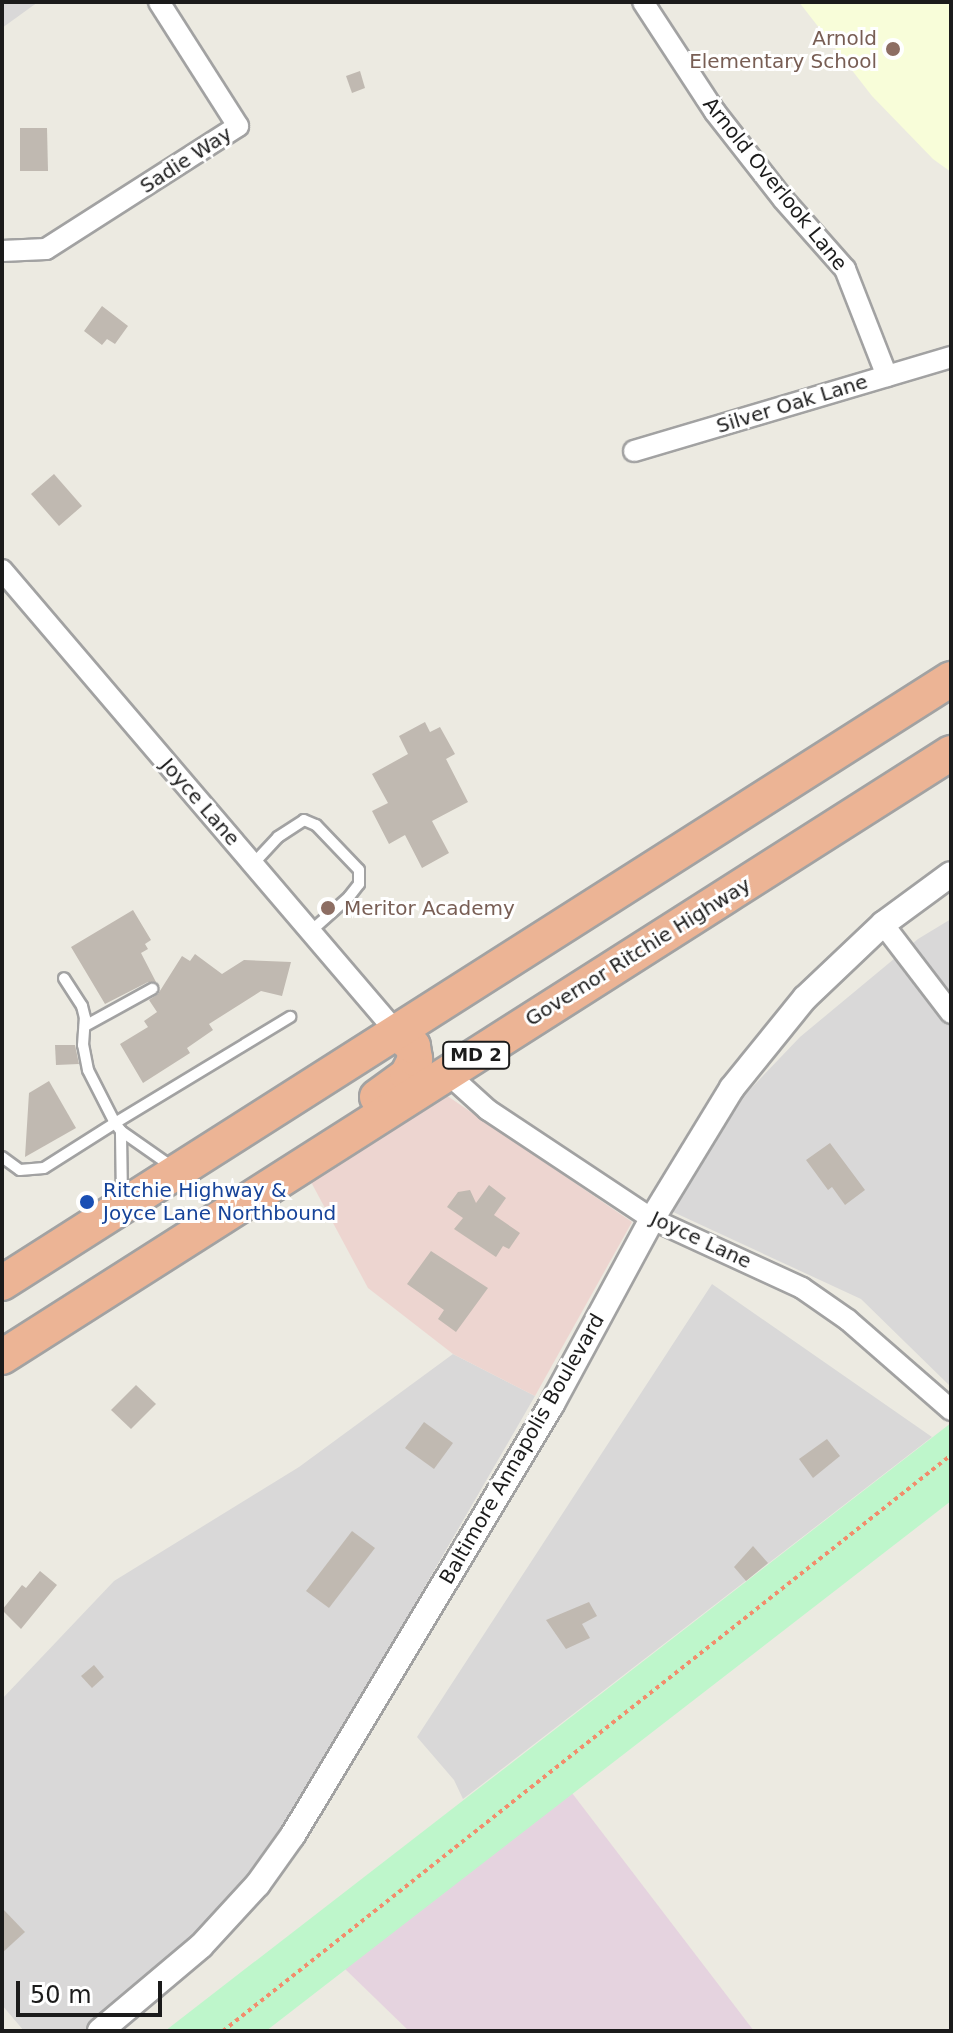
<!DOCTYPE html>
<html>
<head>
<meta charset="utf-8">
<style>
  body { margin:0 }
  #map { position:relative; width:953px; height:2033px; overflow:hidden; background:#eceae1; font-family:"DejaVu Sans",sans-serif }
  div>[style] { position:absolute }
  .residential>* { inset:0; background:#d9d8d8 }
  .commercial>* { inset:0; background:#edd5d0 }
  .industrial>* { inset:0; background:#e5d3df }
  .education>* { inset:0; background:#f8fdd9 }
  .park>* { inset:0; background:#bef6cb }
  .building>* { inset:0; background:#c0b9b1 }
  .path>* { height:4px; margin-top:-2px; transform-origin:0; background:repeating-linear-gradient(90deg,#f28d6c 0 4px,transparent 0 8px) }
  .roads { filter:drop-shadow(2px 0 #a2a2a2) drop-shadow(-2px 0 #a2a2a2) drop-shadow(0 2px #a2a2a2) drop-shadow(0 -2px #a2a2a2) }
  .service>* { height:10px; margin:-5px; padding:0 5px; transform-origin:5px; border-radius:5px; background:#fff }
  .minor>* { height:20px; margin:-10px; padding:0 10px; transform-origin:10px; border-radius:10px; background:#fff }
  .tertiary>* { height:24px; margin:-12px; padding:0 12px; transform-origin:12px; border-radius:12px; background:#fff }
  .trunk>* { height:34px; margin:-17px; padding:0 17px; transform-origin:17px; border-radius:17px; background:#ecb495 }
  .dots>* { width:22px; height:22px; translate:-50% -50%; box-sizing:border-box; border:4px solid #fff; border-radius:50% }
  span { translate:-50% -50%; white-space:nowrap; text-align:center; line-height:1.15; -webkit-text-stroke:6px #fff; paint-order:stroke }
  .shield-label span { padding:2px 6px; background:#fff; border:2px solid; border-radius:6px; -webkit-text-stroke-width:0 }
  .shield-label { font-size:18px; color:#1b1b1b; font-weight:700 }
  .education-label { font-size:20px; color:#785e54 }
  .right { translate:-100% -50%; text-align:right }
  .left { translate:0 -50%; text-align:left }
  .street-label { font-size:20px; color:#1b1b1b }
  .transit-label { font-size:20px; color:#164399 }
  .frame { position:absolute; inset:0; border:4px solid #1b1b1b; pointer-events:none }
  .scale { position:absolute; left:16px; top:1981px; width:146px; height:36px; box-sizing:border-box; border:4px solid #1b1b1b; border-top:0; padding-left:10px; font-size:24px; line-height:28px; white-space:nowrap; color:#1b1b1b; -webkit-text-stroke:6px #fff; paint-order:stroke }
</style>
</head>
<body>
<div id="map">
  <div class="residential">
    <div style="clip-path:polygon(2px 2px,38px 2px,2px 28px)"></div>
    <div style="clip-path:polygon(951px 919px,951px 1387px,861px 1299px,671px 1211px,737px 1103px,800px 1037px,918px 939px)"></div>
    <div style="clip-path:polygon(712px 1284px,932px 1437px,463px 1799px,454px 1780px,417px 1737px)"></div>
    <div style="clip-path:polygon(453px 1354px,535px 1396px,299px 1804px,224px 1906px,147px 1981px,83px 2031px,24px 2031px,2px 2005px,2px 1699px,114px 1581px,299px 1467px)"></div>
  </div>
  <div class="commercial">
    <div style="clip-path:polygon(446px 1095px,632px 1222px,535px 1396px,453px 1354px,368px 1288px,311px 1182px)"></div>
  </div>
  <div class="industrial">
    <div style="clip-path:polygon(572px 1793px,754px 2031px,409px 2031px,344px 1968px)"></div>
  </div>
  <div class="education">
    <div style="clip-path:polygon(799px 2px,951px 2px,951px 172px,933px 159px,872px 96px)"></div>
  </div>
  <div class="park">
    <div style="clip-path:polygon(951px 1423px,951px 1501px,266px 2031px,165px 2031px)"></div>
  </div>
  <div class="building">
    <div style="clip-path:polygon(360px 71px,365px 88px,352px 93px,346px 76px)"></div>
    <div style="clip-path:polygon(20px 128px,47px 128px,48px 171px,20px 171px)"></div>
    <div style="clip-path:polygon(102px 306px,128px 326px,115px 344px,107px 339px,102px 345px,84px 331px)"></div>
    <div style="clip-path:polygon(54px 474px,82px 506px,59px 526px,31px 494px)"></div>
    <div style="clip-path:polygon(425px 722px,430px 732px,440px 727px,455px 754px,446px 759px,468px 802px,432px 821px,449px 853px,422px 868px,405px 835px,389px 844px,372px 811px,388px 803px,372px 774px,408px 754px,399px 736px)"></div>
    <div style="clip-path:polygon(133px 910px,151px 940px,145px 944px,148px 949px,141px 953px,156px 982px,148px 982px,105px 1004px,71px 947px)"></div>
    <div style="clip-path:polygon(195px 954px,222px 974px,244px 960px,291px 962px,282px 996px,261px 991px,209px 1024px,213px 1030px,187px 1048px,190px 1053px,143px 1083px,120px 1044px,148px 1027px,144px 1021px,157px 1012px,149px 1000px,158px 994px,182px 956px,190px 961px)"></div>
    <div style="clip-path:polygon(55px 1045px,75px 1045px,79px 1064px,56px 1065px)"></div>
    <div style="clip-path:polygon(49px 1081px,76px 1128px,25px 1157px,29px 1093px)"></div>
    <div style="clip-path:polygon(830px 1143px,865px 1190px,845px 1205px,832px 1187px,828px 1190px,806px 1160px)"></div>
    <div style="clip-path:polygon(489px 1185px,506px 1198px,494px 1215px,520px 1233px,509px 1249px,503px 1246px,496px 1257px,454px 1229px,463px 1218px,447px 1207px,458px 1192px,470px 1190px,476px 1203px)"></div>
    <div style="clip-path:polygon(431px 1251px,488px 1288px,456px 1332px,438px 1319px,444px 1310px,407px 1284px)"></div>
    <div style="clip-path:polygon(136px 1385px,156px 1404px,131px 1429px,111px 1410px)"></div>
    <div style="clip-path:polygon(424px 1422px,453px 1443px,434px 1469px,405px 1448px)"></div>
    <div style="clip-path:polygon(827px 1439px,840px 1456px,813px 1478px,799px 1459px)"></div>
    <div style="clip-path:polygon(352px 1531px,375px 1548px,329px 1608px,306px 1591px)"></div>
    <div style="clip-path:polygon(753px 1546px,768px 1563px,746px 1581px,734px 1567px)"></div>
    <div style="clip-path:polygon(40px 1571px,57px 1585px,21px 1629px,2px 1610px,22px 1585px,26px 1588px)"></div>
    <div style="clip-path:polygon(589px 1602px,597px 1616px,582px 1624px,590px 1638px,566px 1649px,546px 1620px)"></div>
    <div style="clip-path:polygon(94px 1665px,104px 1677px,92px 1688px,81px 1676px)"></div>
    <div style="clip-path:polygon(2px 1908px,25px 1932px,2px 1953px)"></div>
  </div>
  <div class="path">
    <div style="left:223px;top:2031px;width:928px;rotate:-38.35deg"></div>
  </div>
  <div class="roads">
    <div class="service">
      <div style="left:253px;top:864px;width:37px;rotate:-47deg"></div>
      <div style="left:278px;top:837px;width:31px;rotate:-33deg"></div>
      <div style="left:304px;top:820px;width:13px;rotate:23deg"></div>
      <div style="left:316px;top:825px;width:62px;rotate:46.3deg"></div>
      <div style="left:359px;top:870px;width:14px;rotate:90deg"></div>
      <div style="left:359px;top:884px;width:16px;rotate:128deg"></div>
      <div style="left:349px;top:897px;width:51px;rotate:138.2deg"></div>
      <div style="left:85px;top:1026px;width:77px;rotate:-28.9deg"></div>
      <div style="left:121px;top:1131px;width:61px;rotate:35deg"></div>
      <div style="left:2px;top:1157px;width:22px;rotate:36deg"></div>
      <div style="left:20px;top:1170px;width:24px;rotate:-5deg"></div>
      <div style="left:44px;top:1168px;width:84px;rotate:-32.4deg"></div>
      <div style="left:115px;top:1123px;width:59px;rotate:-117deg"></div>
      <div style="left:88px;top:1070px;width:25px;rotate:-101deg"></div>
      <div style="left:83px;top:1045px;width:27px;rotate:-86deg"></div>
      <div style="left:85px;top:1018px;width:12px;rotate:-104deg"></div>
      <div style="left:82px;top:1006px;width:33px;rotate:-123deg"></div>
      <div style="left:122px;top:1198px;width:67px;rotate:-90.9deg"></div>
      <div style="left:121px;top:1131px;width:10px;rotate:-127deg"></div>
      <div style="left:115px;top:1123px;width:205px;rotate:-31.2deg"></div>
    </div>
    <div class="minor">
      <div style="left:643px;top:2px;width:131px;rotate:56.8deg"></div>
      <div style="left:715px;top:112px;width:110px;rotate:52deg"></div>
      <div style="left:783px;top:199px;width:94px;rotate:48.5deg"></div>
      <div style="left:845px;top:269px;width:115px;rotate:68.6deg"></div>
      <div style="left:2px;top:251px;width:44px;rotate:-2.6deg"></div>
      <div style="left:46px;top:249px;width:228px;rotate:-32.6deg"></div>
      <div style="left:238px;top:126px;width:147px;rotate:-122.5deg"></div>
      <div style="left:634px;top:451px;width:331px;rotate:-16.5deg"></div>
      <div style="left:2px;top:570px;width:610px;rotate:49.52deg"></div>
      <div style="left:883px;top:924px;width:112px;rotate:52.6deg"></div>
      <div style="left:447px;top:1073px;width:55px;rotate:42.1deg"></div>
      <div style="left:488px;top:1110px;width:197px;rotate:33.6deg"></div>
      <div style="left:652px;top:1219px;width:165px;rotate:24.7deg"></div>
      <div style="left:802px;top:1288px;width:56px;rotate:34.8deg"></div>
      <div style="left:848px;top:1320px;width:137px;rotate:41.1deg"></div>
    </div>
    <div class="tertiary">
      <div style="left:100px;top:2031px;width:132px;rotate:-40.1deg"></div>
      <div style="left:201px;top:1946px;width:84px;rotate:-47.4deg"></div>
      <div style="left:258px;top:1884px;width:60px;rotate:-54.5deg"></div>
      <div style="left:293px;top:1835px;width:503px;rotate:-59deg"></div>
      <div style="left:552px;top:1404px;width:210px;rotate:-61.6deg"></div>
      <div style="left:652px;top:1219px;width:153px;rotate:-58.6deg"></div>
      <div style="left:732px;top:1088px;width:116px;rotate:-51deg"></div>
      <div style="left:805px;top:998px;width:108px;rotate:-43.5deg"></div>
      <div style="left:883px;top:924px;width:84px;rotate:-36.3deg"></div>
    </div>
    <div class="trunk">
      <div style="left:377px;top:1097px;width:37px;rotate:-36deg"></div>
      <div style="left:407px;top:1075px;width:18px;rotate:-63deg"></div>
      <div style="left:415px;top:1059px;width:13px;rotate:-99deg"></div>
      <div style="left:413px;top:1046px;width:19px;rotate:-141deg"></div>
      <div style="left:2px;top:1283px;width:1125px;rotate:-32.48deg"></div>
      <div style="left:2px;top:1357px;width:1125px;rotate:-32.48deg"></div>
    </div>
  </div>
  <div class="dots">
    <div style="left:893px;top:49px;background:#8d6e63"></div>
    <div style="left:328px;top:908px;background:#8d6e63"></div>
    <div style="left:87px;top:1202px;background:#1a4fb4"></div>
  </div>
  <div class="shield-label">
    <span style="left:476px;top:1055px">MD 2</span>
  </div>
  <div class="education-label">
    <span class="right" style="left:877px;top:50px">Arnold<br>Elementary School</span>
    <span class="left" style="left:344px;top:908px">Meritor Academy</span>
  </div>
  <div class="street-label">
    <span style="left:186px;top:160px;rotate:-33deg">Sadie Way</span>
    <span style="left:775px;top:184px;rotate:51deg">Arnold Overlook Lane</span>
    <span style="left:792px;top:404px;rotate:-17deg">Silver Oak Lane</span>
    <span style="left:200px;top:802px;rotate:49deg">Joyce Lane</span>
    <span style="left:638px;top:952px;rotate:-32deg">Governor Ritchie Highway</span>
    <span style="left:701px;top:1240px;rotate:25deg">Joyce Lane</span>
    <span style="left:522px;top:1449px;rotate:-60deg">Baltimore Annapolis Boulevard</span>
  </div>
  <div class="transit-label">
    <span class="left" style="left:103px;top:1202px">Ritchie Highway &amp;<br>Joyce Lane Northbound</span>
  </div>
  <div class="frame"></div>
  <div class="scale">50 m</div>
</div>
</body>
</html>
